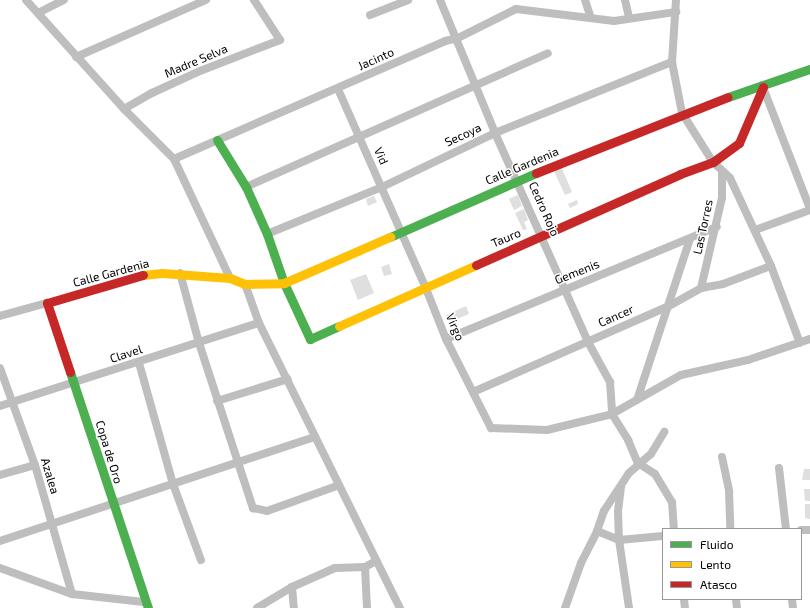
<!DOCTYPE html>
<html>
<head>
<meta charset="utf-8">
<style>
  body { margin:0 }
  #map { position:relative; width:810px; height:608px; overflow:hidden; background:#fff; font-family:"Exo 2",sans-serif }
  div>[style] { position:absolute }
  .building>* { inset:0; background:#dfdfdf }
  .street>* { height:8px; margin:-4px; padding:0 4px; transform-origin:4px; border-radius:4px; background:#bebebe }
  .fast>* { height:9px; margin:-4.5px; padding:0 4.5px; transform-origin:4.5px; border-radius:4.5px; background:#4caf50 }
  .slow>* { height:9px; margin:-4.5px; padding:0 4.5px; transform-origin:4.5px; border-radius:4.5px; background:#ffc107 }
  .jam>* { height:9px; margin:-4.5px; padding:0 4.5px; transform-origin:4.5px; border-radius:4.5px; background:#c62828 }
  span { translate:-50% -50%; white-space:nowrap; text-align:center; line-height:1.15; -webkit-text-stroke:3px #fff; paint-order:stroke }
  .street-label { font-size:12px; color:#000 }
  .legend { position:absolute; left:662px; top:528px; width:140px; height:72px; box-sizing:border-box; background:#fff; border:1px solid #999; margin:0; padding:5px 7px; list-style:none; font-size:12px; color:#000 }
  .legend li { display:flex; align-items:center; gap:8px; height:20px }
  .legend b { width:20px; border:1px solid #999 }
</style>
</head>
<body>
<div id="map">
  <div class="building">
    <div style="clip-path:polygon(561px 166px,572px 192px,565px 195px,553px 169px)"></div>
    <div style="clip-path:polygon(518px 195px,522px 206px,514px 210px,509px 199px)"></div>
    <div style="clip-path:polygon(374px 196px,377px 202px,368px 206px,366px 199px)"></div>
    <div style="clip-path:polygon(577px 200px,578px 204px,570px 208px,568px 204px)"></div>
    <div style="clip-path:polygon(524px 209px,528px 220px,524px 222px,527px 229px,523px 230px,515px 213px)"></div>
    <div style="clip-path:polygon(389px 264px,392px 274px,384px 276px,381px 267px)"></div>
    <div style="clip-path:polygon(366px 274px,374px 293px,358px 300px,350px 280px)"></div>
    <div style="clip-path:polygon(466px 306px,469px 314px,450px 322px,446px 315px)"></div>
    <div style="clip-path:polygon(804px 469px,810px 469px,810px 480px,802px 480px)"></div>
    <div style="clip-path:polygon(804px 489px,810px 489px,810px 501px,805px 501px)"></div>
    <div style="clip-path:polygon(805px 504px,810px 504px,810px 519px,805px 518px)"></div>
  </div>
  <div class="street">
    <div style="left:26px;top:0;width:147px;rotate:48deg"></div>
    <div style="left:124px;top:109px;width:71px;rotate:45deg"></div>
    <div style="left:174px;top:159px;width:132px;rotate:64.8deg"></div>
    <div style="left:440px;top:0;width:144px;rotate:67.5deg"></div>
    <div style="left:495px;top:133px;width:229px;rotate:66deg"></div>
    <div style="left:588px;top:342px;width:46px;rotate:61.2deg"></div>
    <div style="left:610px;top:382px;width:32px;rotate:86deg"></div>
    <div style="left:612px;top:414px;width:31px;rotate:58deg"></div>
    <div style="left:628px;top:440px;width:25px;rotate:67deg"></div>
    <div style="left:638px;top:463px;width:20px;rotate:33deg"></div>
    <div style="left:655px;top:474px;width:33px;rotate:59deg"></div>
    <div style="left:672px;top:502px;width:27px;rotate:86deg"></div>
    <div style="left:585px;top:0;width:19px;rotate:72deg"></div>
    <div style="left:625px;top:0;width:17px;rotate:77deg"></div>
    <div style="left:676px;top:0;width:62px;rotate:93.7deg"></div>
    <div style="left:672px;top:62px;width:52px;rotate:78.9deg"></div>
    <div style="left:682px;top:113px;width:58px;rotate:57.7deg"></div>
    <div style="left:713px;top:162px;width:23px;rotate:43deg"></div>
    <div style="left:730px;top:178px;width:97px;rotate:65deg"></div>
    <div style="left:771px;top:266px;width:82px;rotate:69.4deg"></div>
    <div style="left:38px;top:13px;width:29px;rotate:-27deg"></div>
    <div style="left:370px;top:15px;width:41px;rotate:-21.5deg"></div>
    <div style="left:76px;top:57px;width:142px;rotate:-23.7deg"></div>
    <div style="left:762px;top:85px;width:133px;rotate:68.8deg"></div>
    <div style="left:338px;top:89px;width:215px;rotate:66.2deg"></div>
    <div style="left:425px;top:286px;width:57px;rotate:68.4deg"></div>
    <div style="left:446px;top:339px;width:100px;rotate:63.2deg"></div>
    <div style="left:491px;top:428px;width:56px;rotate:2deg"></div>
    <div style="left:547px;top:430px;width:67px;rotate:-13.8deg"></div>
    <div style="left:612px;top:414px;width:79px;rotate:-29.5deg"></div>
    <div style="left:681px;top:375px;width:69px;rotate:-12.6deg"></div>
    <div style="left:748px;top:360px;width:65px;rotate:-18.7deg"></div>
    <div style="left:124px;top:109px;width:32px;rotate:-30deg"></div>
    <div style="left:152px;top:93px;width:53px;rotate:-24.6deg"></div>
    <div style="left:200px;top:71px;width:86px;rotate:-21.2deg"></div>
    <div style="left:280px;top:40px;width:48px;rotate:-123deg"></div>
    <div style="left:174px;top:159px;width:296px;rotate:-23.5deg"></div>
    <div style="left:445px;top:41px;width:13px;rotate:-13deg"></div>
    <div style="left:458px;top:38px;width:65px;rotate:-26.6deg"></div>
    <div style="left:516px;top:9px;width:99px;rotate:7deg"></div>
    <div style="left:614px;top:21px;width:63px;rotate:-8.3deg"></div>
    <div style="left:246px;top:187px;width:330px;rotate:-23.9deg"></div>
    <div style="left:755px;top:230px;width:59px;rotate:-20deg"></div>
    <div style="left:267px;top:234px;width:124px;rotate:-22.2deg"></div>
    <div style="left:382px;top:187px;width:125px;rotate:-25.5deg"></div>
    <div style="left:495px;top:133px;width:191px;rotate:-21.9deg"></div>
    <div style="left:180px;top:273px;width:73px;rotate:74.8deg"></div>
    <div style="left:199px;top:343px;width:174px;rotate:71.9deg"></div>
    <div style="left:253px;top:508px;width:14px;rotate:12deg"></div>
    <div style="left:267px;top:511px;width:74px;rotate:-19.7deg"></div>
    <div style="left:245px;top:284px;width:41px;rotate:70.3deg"></div>
    <div style="left:259px;top:323px;width:318px;rotate:63.7deg"></div>
    <div style="left:701px;top:288px;width:92px;rotate:-76.9deg"></div>
    <div style="left:722px;top:198px;width:27px;rotate:-90deg"></div>
    <div style="left:0;top:316px;width:49px;rotate:-15.5deg"></div>
    <div style="left:446px;top:339px;width:293px;rotate:-22.5deg"></div>
    <div style="left:139px;top:363px;width:126px;rotate:74.3deg"></div>
    <div style="left:173px;top:484px;width:81px;rotate:69.8deg"></div>
    <div style="left:0;top:368px;width:103px;rotate:70.2deg"></div>
    <div style="left:35px;top:465px;width:134px;rotate:74deg"></div>
    <div style="left:473px;top:392px;width:214px;rotate:-23.7deg"></div>
    <div style="left:669px;top:306px;width:37px;rotate:-29deg"></div>
    <div style="left:701px;top:288px;width:22px;rotate:-10deg"></div>
    <div style="left:723px;top:284px;width:51px;rotate:-20.6deg"></div>
    <div style="left:637px;top:400px;width:169px;rotate:-71.8deg"></div>
    <div style="left:217px;top:401px;width:74px;rotate:-17.2deg"></div>
    <div style="left:0;top:406px;width:272px;rotate:-17.8deg"></div>
    <div style="left:722px;top:457px;width:35px;rotate:78deg"></div>
    <div style="left:729px;top:491px;width:38px;rotate:88deg"></div>
    <div style="left:779px;top:468px;width:61px;rotate:83.5deg"></div>
    <div style="left:0;top:475px;width:36px;rotate:-16deg"></div>
    <div style="left:621px;top:487px;width:25px;rotate:97deg"></div>
    <div style="left:618px;top:512px;width:28px;rotate:88deg"></div>
    <div style="left:619px;top:540px;width:69px;rotate:81.6deg"></div>
    <div style="left:801px;top:530px;width:9px"></div>
    <div style="left:597px;top:531px;width:21px;rotate:-71deg"></div>
    <div style="left:604px;top:511px;width:45px;rotate:-56.7deg"></div>
    <div style="left:629px;top:473px;width:29px;rotate:-41deg"></div>
    <div style="left:651px;top:454px;width:26px;rotate:-59deg"></div>
    <div style="left:0;top:541px;width:332px;rotate:-18.3deg"></div>
    <div style="left:365px;top:567px;width:41px;rotate:87.2deg"></div>
    <div style="left:0;top:568px;width:77px;rotate:19.9deg"></div>
    <div style="left:72px;top:594px;width:72px;rotate:6.3deg"></div>
    <div style="left:292px;top:587px;width:21px;rotate:85deg"></div>
    <div style="left:684px;top:599px;width:9px;rotate:84deg"></div>
    <div style="left:736px;top:599px;width:9px;rotate:84deg"></div>
    <div style="left:792px;top:599px;width:9px;rotate:84deg"></div>
    <div style="left:257px;top:608px;width:41px;rotate:-31deg"></div>
    <div style="left:292px;top:587px;width:47px;rotate:-23.8deg"></div>
    <div style="left:335px;top:568px;width:30px;rotate:-2deg"></div>
    <div style="left:365px;top:567px;width:13px;rotate:-29deg"></div>
    <div style="left:565px;top:608px;width:48px;rotate:-70.4deg"></div>
    <div style="left:581px;top:563px;width:36px;rotate:-63deg"></div>
    <div style="left:597px;top:531px;width:24px;rotate:22deg"></div>
    <div style="left:619px;top:540px;width:44px;rotate:-5.2deg"></div>
  </div>
  <div class="fast">
    <div style="left:728px;top:97px;width:87px;rotate:-18.9deg"></div>
    <div style="left:217px;top:140px;width:55px;rotate:58.3deg"></div>
    <div style="left:246px;top:187px;width:51px;rotate:65.9deg"></div>
    <div style="left:267px;top:234px;width:52px;rotate:70.9deg"></div>
    <div style="left:284px;top:283px;width:62px;rotate:65.1deg"></div>
    <div style="left:310px;top:339px;width:32px;rotate:-24deg"></div>
    <div style="left:390px;top:237px;width:159px;rotate:-23.7deg"></div>
    <div style="left:70px;top:372px;width:249px;rotate:71.7deg"></div>
  </div>
  <div class="slow">
    <div style="left:143px;top:275px;width:19px;rotate:-6deg"></div>
    <div style="left:162px;top:273px;width:68px;rotate:4.2deg"></div>
    <div style="left:230px;top:278px;width:16px;rotate:22deg"></div>
    <div style="left:245px;top:284px;width:39px;rotate:-1deg"></div>
    <div style="left:284px;top:283px;width:116px;rotate:-23.5deg"></div>
    <div style="left:339px;top:326px;width:150px;rotate:-24deg"></div>
  </div>
  <div class="jam">
    <div style="left:536px;top:173px;width:206px;rotate:-21.6deg"></div>
    <div style="left:476px;top:265px;width:223px;rotate:-24deg"></div>
    <div style="left:680px;top:174px;width:35px;rotate:-20deg"></div>
    <div style="left:713px;top:162px;width:32px;rotate:-36deg"></div>
    <div style="left:739px;top:143px;width:61px;rotate:-66.8deg"></div>
    <div style="left:70px;top:372px;width:73px;rotate:-108.4deg"></div>
    <div style="left:47px;top:303px;width:100px;rotate:-16.3deg"></div>
  </div>
  <div class="street-label">
    <span style="left:376px;top:59px;rotate:-24deg">Jacinto</span>
    <span style="left:196px;top:61px;rotate:-23deg">Madre Selva</span>
    <span style="left:463px;top:135px;rotate:-25deg">Secoya</span>
    <span style="left:381px;top:156px;rotate:66deg">Vid</span>
    <span style="left:522px;top:166px;rotate:-23deg">Calle Gardenia</span>
    <span style="left:544px;top:209px;rotate:66deg">Cedro Rojo</span>
    <span style="left:703px;top:227px;rotate:-78deg">Las Torres</span>
    <span style="left:506px;top:238px;rotate:-23deg">Tauro</span>
    <span style="left:577px;top:272px;rotate:-22deg">Gemenis</span>
    <span style="left:111px;top:273px;rotate:-15deg">Calle Gardenia</span>
    <span style="left:616px;top:316px;rotate:-24deg">Cancer</span>
    <span style="left:455px;top:327px;rotate:67deg">Virgo</span>
    <span style="left:126px;top:354px;rotate:-18deg">Clavel</span>
    <span style="left:109px;top:452px;rotate:73deg">Copa de Oro</span>
    <span style="left:50px;top:476px;rotate:73deg">Azalea</span>
  </div>
  <ul class="legend">
  <li><b style="height:5px;background:#4caf50"></b>Fluido</li>
  <li><b style="height:5px;background:#ffc107"></b>Lento</li>
  <li><b style="height:5px;background:#c62828"></b>Atasco</li>
  </ul>
</div>
</body>
</html>
